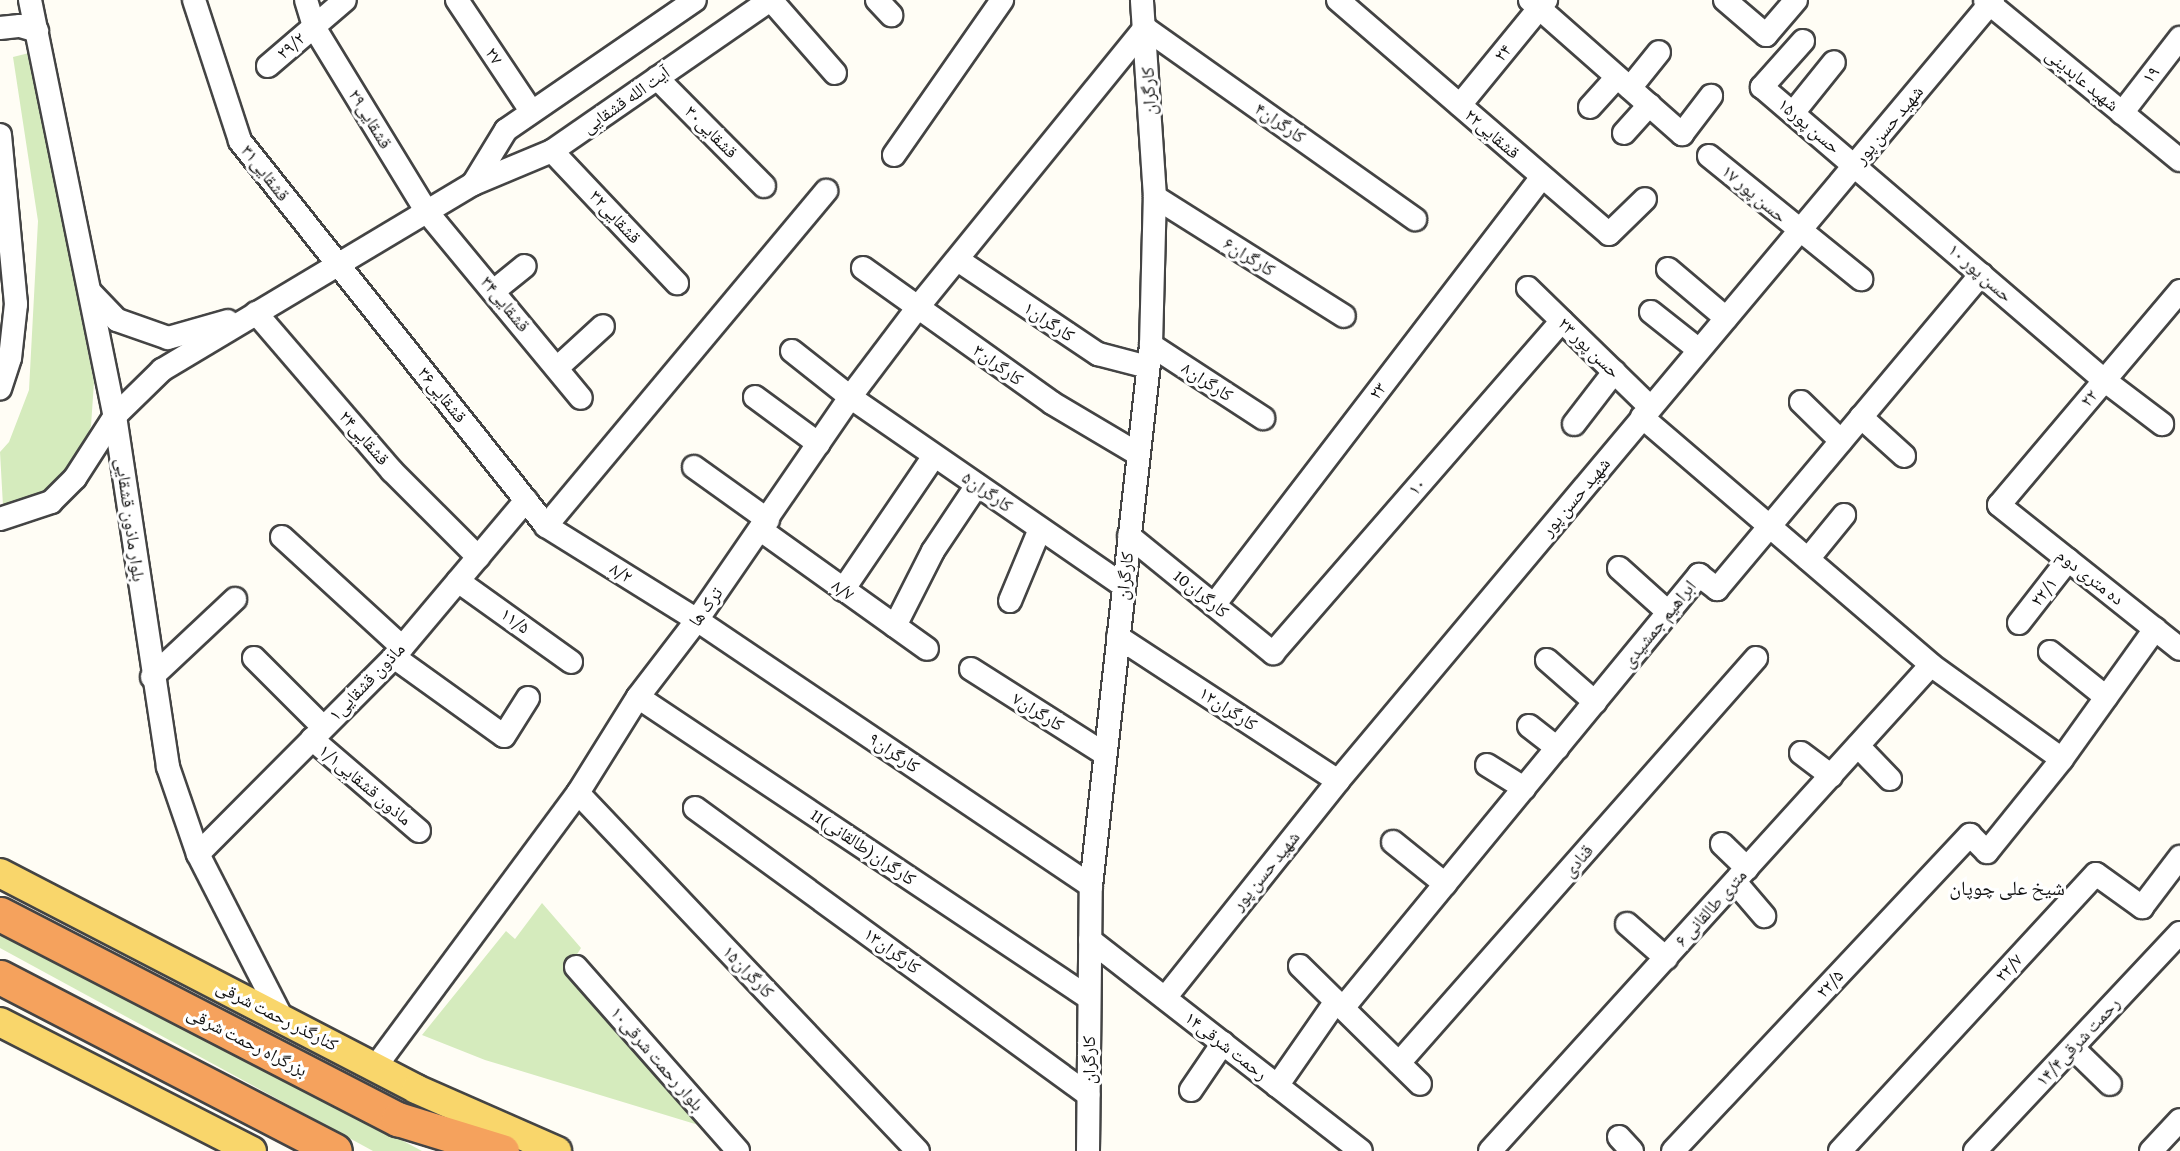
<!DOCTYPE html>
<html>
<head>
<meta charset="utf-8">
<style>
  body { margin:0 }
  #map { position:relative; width:2180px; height:1151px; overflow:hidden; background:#fffdf5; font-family:"Crimson Pro","Noto Naskh Arabic",serif }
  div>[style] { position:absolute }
  .green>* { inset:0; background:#d5ebbd }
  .roads { filter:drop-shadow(2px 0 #444) drop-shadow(-2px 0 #444) drop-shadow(0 2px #444) drop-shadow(0 -2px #444) }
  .minor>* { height:22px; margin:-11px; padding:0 11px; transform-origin:11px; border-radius:11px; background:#fff }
  .major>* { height:28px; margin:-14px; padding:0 14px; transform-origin:14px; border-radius:14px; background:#f9d66b }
  .highway>* { height:33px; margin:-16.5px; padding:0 16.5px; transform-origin:16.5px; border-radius:16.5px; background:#f5a25d }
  span { translate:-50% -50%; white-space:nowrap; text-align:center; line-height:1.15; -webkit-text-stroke:6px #fff; paint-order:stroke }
  .street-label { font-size:18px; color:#111 }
  .neighbourhood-label { font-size:20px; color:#111 }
</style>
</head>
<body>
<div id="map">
  <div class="green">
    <div style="clip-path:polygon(29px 53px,94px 382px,91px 426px,79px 456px,60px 484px,39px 499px,3px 506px,0 452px,9px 442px,29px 390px,38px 221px,13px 57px)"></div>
    <div style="clip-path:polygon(542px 903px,581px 948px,565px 973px,705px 1127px,485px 1060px,422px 1035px,506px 931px,515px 939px)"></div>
    <div style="clip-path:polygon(0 925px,244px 1056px,422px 1151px,373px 1151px,0 948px)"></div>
  </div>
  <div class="roads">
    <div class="minor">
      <div style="left:30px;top:0;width:425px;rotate:78.5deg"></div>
      <div style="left:115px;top:416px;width:355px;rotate:81.4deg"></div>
      <div style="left:168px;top:767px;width:92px;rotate:71deg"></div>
      <div style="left:198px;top:854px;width:186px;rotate:62.9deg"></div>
      <div style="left:194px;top:0;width:148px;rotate:71.9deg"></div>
      <div style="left:240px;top:141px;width:492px;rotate:51.5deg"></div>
      <div style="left:546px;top:526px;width:178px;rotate:31.9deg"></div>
      <div style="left:697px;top:620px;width:475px;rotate:34deg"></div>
      <div style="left:306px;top:0;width:28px;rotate:73deg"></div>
      <div style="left:314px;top:27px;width:217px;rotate:58.6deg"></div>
      <div style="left:427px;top:212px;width:241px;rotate:50.4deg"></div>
      <div style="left:457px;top:0;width:133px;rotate:56.3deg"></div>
      <div style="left:771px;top:0;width:97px;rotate:48.8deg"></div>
      <div style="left:877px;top:0;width:21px;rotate:47deg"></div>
      <div style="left:1338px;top:0;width:358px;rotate:40.8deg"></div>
      <div style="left:1609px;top:234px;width:50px;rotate:-44.2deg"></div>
      <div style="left:1530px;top:0;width:203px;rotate:41.4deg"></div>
      <div style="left:1682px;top:134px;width:48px;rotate:-52.7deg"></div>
      <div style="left:1725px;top:0;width:54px;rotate:40.5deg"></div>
      <div style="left:1766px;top:35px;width:46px;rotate:-49.4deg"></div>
      <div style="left:1985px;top:0;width:252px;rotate:39.4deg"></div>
      <div style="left:0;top:28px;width:20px;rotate:-6deg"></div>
      <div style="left:20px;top:26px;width:18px;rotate:16deg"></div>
      <div style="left:1803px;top:41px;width:62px;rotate:131.7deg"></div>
      <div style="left:1762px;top:87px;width:450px;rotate:40.6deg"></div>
      <div style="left:2104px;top:380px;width:73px;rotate:37.2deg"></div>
      <div style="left:268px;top:66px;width:101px;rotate:-40.6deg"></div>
      <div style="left:657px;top:78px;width:152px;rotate:45.3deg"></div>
      <div style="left:1630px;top:88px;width:46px;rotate:-51.1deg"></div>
      <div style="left:1460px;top:105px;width:136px;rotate:-50.7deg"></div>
      <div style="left:1590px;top:107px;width:40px;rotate:-48deg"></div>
      <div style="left:1793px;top:113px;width:65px;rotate:-51.2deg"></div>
      <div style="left:2122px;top:113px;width:95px;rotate:-52.3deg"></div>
      <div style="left:1624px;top:133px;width:38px;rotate:-48deg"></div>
      <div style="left:0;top:135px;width:170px;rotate:84.6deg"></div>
      <div style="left:16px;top:304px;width:54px;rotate:96.3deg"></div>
      <div style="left:10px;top:358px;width:32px;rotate:108deg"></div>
      <div style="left:552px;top:151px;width:182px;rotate:46.6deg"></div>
      <div style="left:894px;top:155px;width:189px;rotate:-55.1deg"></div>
      <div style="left:1709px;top:156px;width:196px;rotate:39deg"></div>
      <div style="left:473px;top:184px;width:63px;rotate:-58.6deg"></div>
      <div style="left:506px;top:130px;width:229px;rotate:-34.5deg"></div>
      <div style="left:1155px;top:197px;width:223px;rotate:32.2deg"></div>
      <div style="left:958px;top:260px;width:169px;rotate:33.9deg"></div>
      <div style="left:1098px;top:354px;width:52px;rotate:14.6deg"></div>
      <div style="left:863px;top:268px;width:232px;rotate:35.5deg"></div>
      <div style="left:1052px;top:403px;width:100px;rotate:30.7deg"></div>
      <div style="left:1668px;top:269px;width:76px;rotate:40.2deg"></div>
      <div style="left:1528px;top:288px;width:170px;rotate:44.3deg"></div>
      <div style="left:495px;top:290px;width:38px;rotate:-39deg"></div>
      <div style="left:2180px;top:291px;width:280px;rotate:130.2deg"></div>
      <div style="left:1999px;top:505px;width:231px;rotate:38.5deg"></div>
      <div style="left:90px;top:292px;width:39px;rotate:46deg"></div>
      <div style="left:117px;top:320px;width:54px;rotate:19.4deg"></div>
      <div style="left:168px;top:338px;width:62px;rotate:-15.8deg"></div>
      <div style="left:1651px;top:312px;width:61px;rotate:38.4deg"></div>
      <div style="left:256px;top:313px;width:208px;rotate:49.3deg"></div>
      <div style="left:392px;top:471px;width:122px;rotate:45deg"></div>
      <div style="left:1151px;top:345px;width:134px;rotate:33.1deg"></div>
      <div style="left:792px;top:351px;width:74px;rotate:38.4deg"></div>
      <div style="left:850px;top:397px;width:333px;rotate:34.6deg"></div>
      <div style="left:557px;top:368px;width:62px;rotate:-42.4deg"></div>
      <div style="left:755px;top:397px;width:79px;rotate:36.3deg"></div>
      <div style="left:1801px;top:402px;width:56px;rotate:44.3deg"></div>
      <div style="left:1642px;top:417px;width:381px;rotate:40.6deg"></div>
      <div style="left:1931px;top:665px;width:161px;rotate:35.7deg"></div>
      <div style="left:1861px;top:417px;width:58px;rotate:42.2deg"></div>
      <div style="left:1574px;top:424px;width:66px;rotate:-52.4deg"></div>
      <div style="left:694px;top:467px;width:91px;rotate:35.6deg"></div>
      <div style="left:0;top:519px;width:54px;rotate:-18.4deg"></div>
      <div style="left:51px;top:502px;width:34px;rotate:-45deg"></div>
      <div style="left:75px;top:478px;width:74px;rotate:-57.2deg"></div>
      <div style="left:115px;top:416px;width:66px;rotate:-44.4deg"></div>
      <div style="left:162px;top:370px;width:362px;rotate:-30.9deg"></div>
      <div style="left:473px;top:184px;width:86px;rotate:-22.7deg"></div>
      <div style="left:552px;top:151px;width:265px;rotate:-34.7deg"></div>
      <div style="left:546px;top:526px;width:437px;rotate:-50.1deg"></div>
      <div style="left:761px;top:530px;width:204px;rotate:35.6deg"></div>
      <div style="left:1129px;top:536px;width:186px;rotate:39.1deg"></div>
      <div style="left:1273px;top:653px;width:440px;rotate:-49deg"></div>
      <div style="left:282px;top:537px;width:163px;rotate:42.5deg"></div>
      <div style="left:1808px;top:559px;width:57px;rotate:-50.7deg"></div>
      <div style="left:1619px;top:568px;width:66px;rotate:41.9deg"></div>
      <div style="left:458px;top:581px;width:139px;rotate:35.6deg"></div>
      <div style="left:843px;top:590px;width:162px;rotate:-55.8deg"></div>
      <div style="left:1010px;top:601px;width:78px;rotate:-67.4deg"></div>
      <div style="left:1214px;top:605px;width:539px;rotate:-52.54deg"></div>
      <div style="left:2019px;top:623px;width:80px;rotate:-52.1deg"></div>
      <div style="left:895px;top:626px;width:84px;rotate:-63.1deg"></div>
      <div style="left:933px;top:551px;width:79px;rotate:-56.3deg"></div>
      <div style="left:1118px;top:637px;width:263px;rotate:33.2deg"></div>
      <div style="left:2050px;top:652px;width:72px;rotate:38.8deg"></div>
      <div style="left:394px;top:657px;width:135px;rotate:35.7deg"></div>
      <div style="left:504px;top:736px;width:45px;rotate:-57.7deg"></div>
      <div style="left:254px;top:658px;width:98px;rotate:45deg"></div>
      <div style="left:1547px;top:660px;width:64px;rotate:41.2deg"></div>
      <div style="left:971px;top:669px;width:159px;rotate:32.4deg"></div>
      <div style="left:152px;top:677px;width:114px;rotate:-43.2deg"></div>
      <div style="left:638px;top:697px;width:542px;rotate:33.72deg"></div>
      <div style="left:1529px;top:726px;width:36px;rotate:38deg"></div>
      <div style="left:312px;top:739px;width:141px;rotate:40.7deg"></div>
      <div style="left:1858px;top:746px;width:46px;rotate:45.9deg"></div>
      <div style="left:1801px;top:753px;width:38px;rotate:37deg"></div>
      <div style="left:1487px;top:765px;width:44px;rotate:31.9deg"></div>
      <div style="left:578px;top:793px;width:494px;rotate:46.5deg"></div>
      <div style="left:695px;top:808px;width:487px;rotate:36.1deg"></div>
      <div style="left:1393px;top:842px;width:67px;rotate:38.9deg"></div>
      <div style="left:1722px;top:844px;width:35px;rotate:44deg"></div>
      <div style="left:198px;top:854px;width:278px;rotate:-45.1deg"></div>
      <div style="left:394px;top:657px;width:205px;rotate:-49.9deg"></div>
      <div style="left:1735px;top:882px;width:45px;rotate:49.5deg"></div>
      <div style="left:1627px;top:924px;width:52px;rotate:41.1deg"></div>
      <div style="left:1090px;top:940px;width:343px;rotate:37.9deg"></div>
      <div style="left:1300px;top:966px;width:168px;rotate:44.5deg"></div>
      <div style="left:576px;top:967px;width:245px;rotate:48.6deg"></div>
      <div style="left:1165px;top:998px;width:278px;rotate:-51.4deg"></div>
      <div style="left:1338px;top:781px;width:1019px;rotate:-50.01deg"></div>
      <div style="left:1343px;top:1008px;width:561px;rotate:-50.57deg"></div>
      <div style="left:1699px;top:575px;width:23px;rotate:38deg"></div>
      <div style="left:1717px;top:589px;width:411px;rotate:-50deg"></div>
      <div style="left:2074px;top:1049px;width:50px;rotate:44.2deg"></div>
      <div style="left:1399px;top:1063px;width:540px;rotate:-48.6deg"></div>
      <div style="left:376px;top:1066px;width:340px;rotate:-53.5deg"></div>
      <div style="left:578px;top:793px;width:113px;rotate:-58deg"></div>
      <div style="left:638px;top:697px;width:97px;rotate:-52.5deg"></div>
      <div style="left:697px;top:620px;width:270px;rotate:-55.5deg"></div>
      <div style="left:850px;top:397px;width:113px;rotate:-52.9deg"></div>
      <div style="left:918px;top:307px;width:360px;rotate:-50.9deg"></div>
      <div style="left:1145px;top:28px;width:331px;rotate:35.3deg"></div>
      <div style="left:1277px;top:1086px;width:103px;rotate:-55.2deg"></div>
      <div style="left:1191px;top:1090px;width:57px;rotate:-55.8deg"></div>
      <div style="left:1619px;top:1137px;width:19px;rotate:47deg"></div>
      <div style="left:1088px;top:1151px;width:265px;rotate:-89.4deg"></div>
      <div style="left:1091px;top:886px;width:544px;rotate:-83.67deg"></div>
      <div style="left:1151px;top:345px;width:148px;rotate:-88.5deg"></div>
      <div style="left:1155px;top:197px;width:197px;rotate:-93.8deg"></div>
      <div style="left:1490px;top:1151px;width:656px;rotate:-47.78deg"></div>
      <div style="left:1673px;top:1151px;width:434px;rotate:-46.8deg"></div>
      <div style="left:1970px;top:835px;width:24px;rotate:45deg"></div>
      <div style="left:1987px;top:852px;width:119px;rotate:-51.1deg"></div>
      <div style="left:2062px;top:759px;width:160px;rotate:-54.4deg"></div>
      <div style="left:1840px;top:1151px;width:377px;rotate:-47.3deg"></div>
      <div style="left:2096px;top:874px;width:57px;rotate:35.7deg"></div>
      <div style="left:2142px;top:907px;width:63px;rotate:-52.8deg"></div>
      <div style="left:1975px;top:1151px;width:299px;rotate:-46.8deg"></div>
      <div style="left:2151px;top:1151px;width:42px;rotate:-46.9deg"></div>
    </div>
    <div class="major">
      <div style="left:0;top:873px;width:469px;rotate:27.4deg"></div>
      <div style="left:416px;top:1089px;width:154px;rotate:23.7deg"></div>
      <div style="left:0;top:1022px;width:283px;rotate:27.1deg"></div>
    </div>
    <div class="highway">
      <div style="left:0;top:914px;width:448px;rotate:27.3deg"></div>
      <div style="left:398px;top:1119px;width:109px;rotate:17.1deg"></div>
      <div style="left:0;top:977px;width:377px;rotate:27.4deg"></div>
    </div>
  </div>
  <div class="street-label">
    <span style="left:291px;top:46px;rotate:-41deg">۲۹/۲</span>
    <span style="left:1503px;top:53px;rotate:-51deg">۲۴</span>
    <span style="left:494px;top:56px;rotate:56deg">۲۷</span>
    <span style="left:2151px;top:75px;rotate:-52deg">۱۹</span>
    <span style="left:2082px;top:80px;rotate:39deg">شهید عابدینی</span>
    <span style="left:1149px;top:91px;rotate:-93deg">کارگران</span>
    <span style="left:626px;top:100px;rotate:-35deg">آیت الله قشقایی</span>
    <span style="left:370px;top:119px;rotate:59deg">قشقایی۲۹</span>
    <span style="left:1280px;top:123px;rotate:35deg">کارگران۴</span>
    <span style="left:1889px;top:125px;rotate:-50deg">شهید حسن پور</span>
    <span style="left:1809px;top:126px;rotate:40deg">حسن پور۱۵</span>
    <span style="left:711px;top:132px;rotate:45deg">قشقایی۳۰</span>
    <span style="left:1492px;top:134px;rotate:41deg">۲۲قشقایی</span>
    <span style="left:265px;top:173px;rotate:52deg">۳۱قشقایی</span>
    <span style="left:1754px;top:194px;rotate:40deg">۱۷ حسن پور</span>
    <span style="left:615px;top:217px;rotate:47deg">قشقایی۳۲</span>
    <span style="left:1249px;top:257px;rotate:32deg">۶کارگران</span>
    <span style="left:1980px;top:273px;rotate:41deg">۱۰ حسن پور</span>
    <span style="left:505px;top:304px;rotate:51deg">قشقایی۳۴</span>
    <span style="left:1049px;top:322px;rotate:34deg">۱کارگران</span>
    <span style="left:1589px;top:348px;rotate:44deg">۲۳ حسن پور</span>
    <span style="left:998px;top:365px;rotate:36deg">کارگران۳</span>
    <span style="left:1207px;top:382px;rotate:33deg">کارگران۸</span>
    <span style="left:1378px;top:391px;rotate:-53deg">۲۳</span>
    <span style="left:442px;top:395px;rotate:51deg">قشقایی۳۶</span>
    <span style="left:2089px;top:398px;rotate:-50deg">۲۲</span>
    <span style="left:364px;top:438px;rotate:49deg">قشقایی۲۴</span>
    <span style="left:1417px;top:487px;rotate:-49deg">۱۰</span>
    <span style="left:987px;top:492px;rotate:35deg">کارگران۵</span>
    <span style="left:1576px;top:497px;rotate:-50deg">شهید حسن پور</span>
    <span style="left:130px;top:520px;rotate:82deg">بلوار ماذون قشقایی</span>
    <span style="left:621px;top:573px;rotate:32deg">۸/۲</span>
    <span style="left:1125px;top:576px;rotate:-84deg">کارگران</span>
    <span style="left:2090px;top:577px;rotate:38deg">ده متری دوم</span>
    <span style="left:843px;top:590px;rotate:36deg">۸/۷</span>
    <span style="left:2044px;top:592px;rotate:-52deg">۲۲/۱</span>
    <span style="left:1201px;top:594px;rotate:39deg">10کارگران</span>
    <span style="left:706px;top:607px;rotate:-54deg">ترک ها</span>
    <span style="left:515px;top:621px;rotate:36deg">۱۱/۵</span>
    <span style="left:1659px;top:624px;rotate:-51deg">ابراهیم جمشیدی</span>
    <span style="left:367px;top:682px;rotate:-46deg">ماذون قشقایی۱</span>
    <span style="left:1228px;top:709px;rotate:33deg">۱۲کارگران</span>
    <span style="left:1038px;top:712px;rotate:32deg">کارگران۷</span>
    <span style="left:894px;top:753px;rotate:34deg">کارگران۹</span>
    <span style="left:365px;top:785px;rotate:40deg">ماذون قشقایی۱/۱</span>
    <span style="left:863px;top:847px;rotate:34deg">11کارگران(طالقانی)</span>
    <span style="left:1578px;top:861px;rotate:-49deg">قنادی</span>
    <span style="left:1266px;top:871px;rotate:-51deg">شهید حسن پور</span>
    <span style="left:1711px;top:908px;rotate:-48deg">۶ متری طالقانی</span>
    <span style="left:892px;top:951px;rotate:36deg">کارگران۱۳</span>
    <span style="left:2009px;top:968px;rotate:-47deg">۲۲/۷</span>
    <span style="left:748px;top:972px;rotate:46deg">۱۵کارگران</span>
    <span style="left:1830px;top:984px;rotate:-47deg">۲۲/۵</span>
    <span style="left:277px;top:1016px;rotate:27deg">کنارگذر رحمت شرقی</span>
    <span style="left:247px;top:1042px;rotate:27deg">بزرگراه رحمت شرقی</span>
    <span style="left:2078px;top:1042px;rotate:-47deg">۱۴/۴رحمت شرقی</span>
    <span style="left:1226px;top:1046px;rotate:38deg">۱۴رحمت شرقی</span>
    <span style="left:657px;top:1059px;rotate:49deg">۱۰بلوار رحمت شرقی</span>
    <span style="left:1089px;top:1060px;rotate:-90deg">کارگران</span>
  </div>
  <div class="neighbourhood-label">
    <span style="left:2007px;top:888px">شیخ علی چوپان</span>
  </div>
</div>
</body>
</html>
